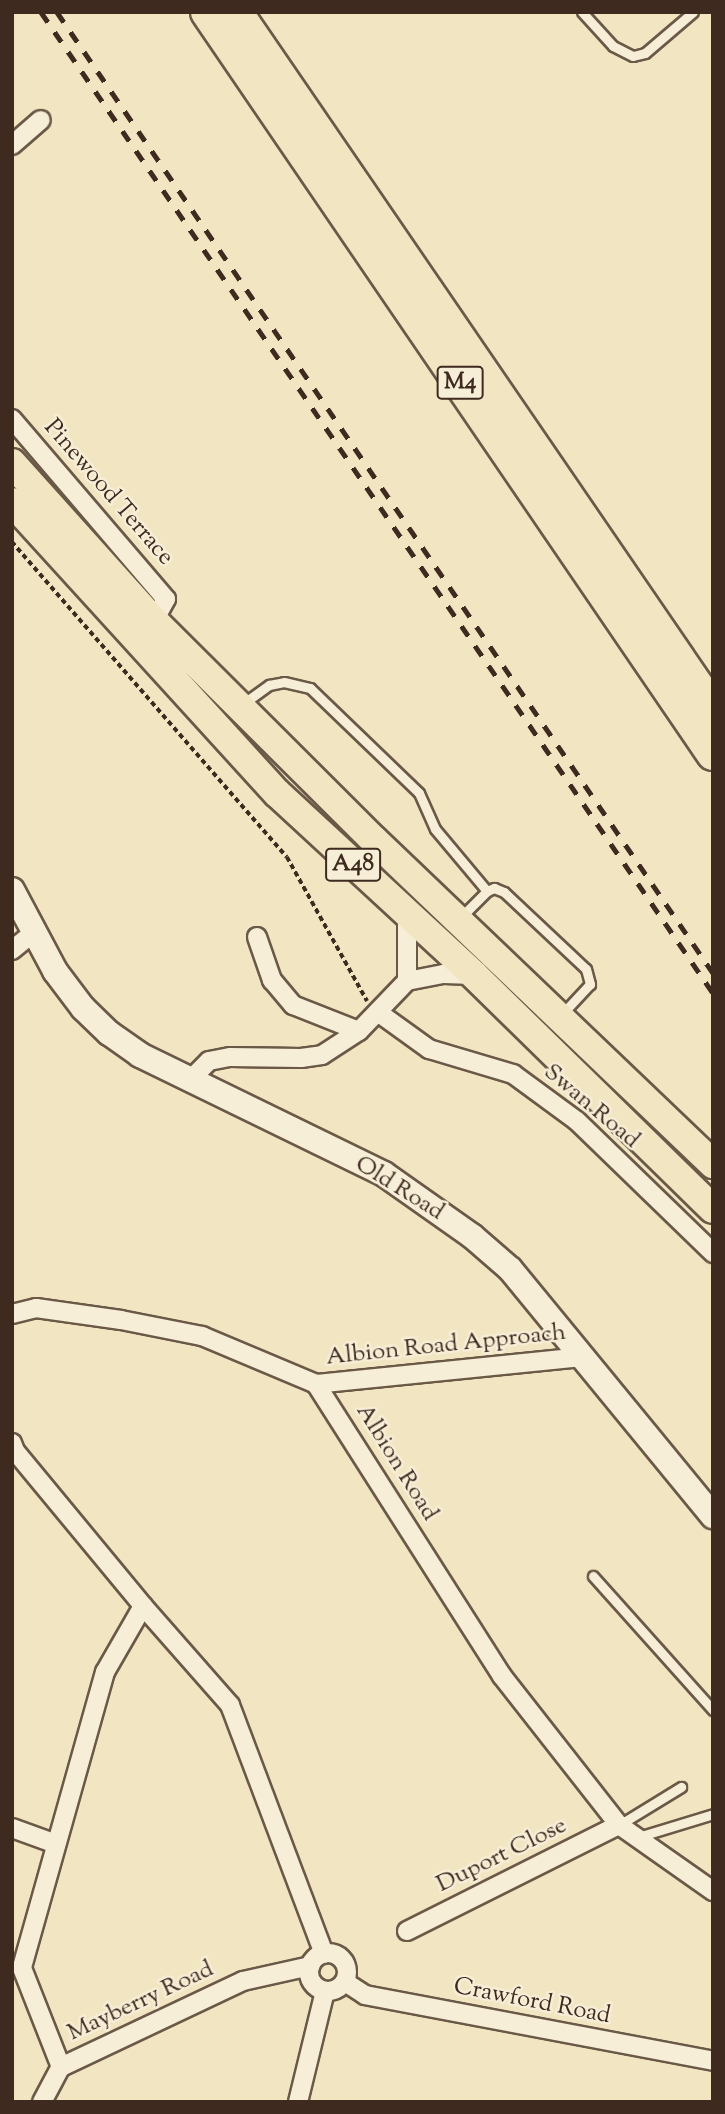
<!DOCTYPE html>
<html>
<head>
<meta charset="utf-8">
<style>
  body { margin:0 }
  #map { position:relative; width:725px; height:2114px; overflow:hidden; background:#f2e5c1; font-family:"Sorts Mill Goudy",serif }
  div>[style] { position:absolute }
  .path>* { height:3.5px; margin-top:-1.75px; transform-origin:0; background:repeating-linear-gradient(90deg,#3e2a1f 0 5px,transparent 0 8.5px) }
  .roads { filter:drop-shadow(2px 0 #6b5948) drop-shadow(-2px 0 #6b5948) drop-shadow(0 2px #6b5948) drop-shadow(0 -2px #6b5948) }
  .lane>* { height:9px; margin:-4.5px; padding:0 4.5px; transform-origin:4.5px; border-radius:4.5px; background:#f7eed7 }
  .street>* { height:18px; margin:-9px; padding:0 9px; transform-origin:9px; border-radius:9px; background:#f7eed7 }
  .street>.ring { margin:-9px; padding:0; box-sizing:content-box; background:none; border:18px solid #f7eed7; border-radius:50% }
  .secondary>* { height:24px; margin:-12px; padding:0 12px; transform-origin:12px; border-radius:12px; background:#f7eed7 }
  .primary>* { height:28px; margin:-14px; padding:0 14px; transform-origin:14px; border-radius:14px; background:#f2e5c1 }
  .highway>* { height:32px; margin:-16px; padding:0 16px; transform-origin:16px; border-radius:16px; background:#f2e5c1 }
  .rail>* { height:5px; margin-top:-2.5px; transform-origin:0; background:repeating-linear-gradient(90deg,#3e2a1f 0 12px,transparent 0 24px) }
  span { translate:-50% -50%; white-space:nowrap; text-align:center; line-height:1.15; -webkit-text-stroke:5px #f7eed7; paint-order:stroke }
  .shield-label span { padding:2px 5px; background:#f7eed7; border:2px solid; border-radius:5px; -webkit-text-stroke-width:0 }
  .shield-label { font-size:23px; color:#3e2a1f; font-weight:700 }
  .street-label { font-size:24px; color:#3e2a1f }
  .frame { position:absolute; inset:0; border:14px solid #3e2a1f; pointer-events:none }
</style>
</head>
<body>
<div id="map">
  <div class="path">
    <div style="left:12px;top:542px;width:418px;rotate:48.9deg"></div>
    <div style="left:287px;top:857px;width:165px;rotate:60.9deg"></div>
  </div>
  <div class="roads">
    <div class="lane">
      <div style="left:582px;top:12px;width:46px;rotate:47.6deg"></div>
      <div style="left:613px;top:46px;width:22px;rotate:27deg"></div>
      <div style="left:633px;top:56px;width:12px;rotate:-14deg"></div>
      <div style="left:645px;top:53px;width:63px;rotate:-40.5deg"></div>
      <div style="left:244px;top:703px;width:31px;rotate:-36deg"></div>
      <div style="left:269px;top:685px;width:15px;rotate:-11deg"></div>
      <div style="left:284px;top:682px;width:27px;rotate:13deg"></div>
      <div style="left:310px;top:688px;width:151px;rotate:43.9deg"></div>
      <div style="left:419px;top:793px;width:39px;rotate:66deg"></div>
      <div style="left:435px;top:829px;width:81px;rotate:50deg"></div>
      <div style="left:459px;top:919px;width:40px;rotate:-45deg"></div>
      <div style="left:487px;top:891px;width:8px;rotate:-23deg"></div>
      <div style="left:494px;top:888px;width:11px;rotate:22deg"></div>
      <div style="left:504px;top:892px;width:112px;rotate:43.2deg"></div>
      <div style="left:586px;top:969px;width:16px;rotate:75deg"></div>
      <div style="left:590px;top:984px;width:41px;rotate:133deg"></div>
      <div style="left:593px;top:1576px;width:180px;rotate:48.2deg"></div>
      <div style="left:619px;top:1825px;width:73px;rotate:-31.5deg"></div>
      <div style="left:638px;top:1837px;width:78px;rotate:-17deg"></div>
    </div>
    <div class="street">
      <div style="left:12px;top:145px;width:38px;rotate:-41deg"></div>
      <div style="left:12px;top:419px;width:237px;rotate:49.5deg"></div>
      <div style="left:166px;top:599px;width:25px;rotate:119deg"></div>
      <div style="left:407px;top:915px;width:66px;rotate:90deg"></div>
      <div style="left:257px;top:937px;width:46px;rotate:70.8deg"></div>
      <div style="left:272px;top:980px;width:33px;rotate:50deg"></div>
      <div style="left:293px;top:1005px;width:71px;rotate:21.5deg"></div>
      <div style="left:12px;top:950px;width:28px;rotate:-39deg"></div>
      <div style="left:379px;top:1013px;width:62px;rotate:35.8deg"></div>
      <div style="left:429px;top:1049px;width:88px;rotate:16.6deg"></div>
      <div style="left:513px;top:1074px;width:79px;rotate:36.3deg"></div>
      <div style="left:577px;top:1121px;width:190px;rotate:44.1deg"></div>
      <div style="left:190px;top:1080px;width:27px;rotate:-45deg"></div>
      <div style="left:209px;top:1061px;width:21px;rotate:-11deg"></div>
      <div style="left:230px;top:1057px;width:71px;rotate:0.8deg"></div>
      <div style="left:301px;top:1058px;width:21px;rotate:-8deg"></div>
      <div style="left:322px;top:1055px;width:44px;rotate:-33deg"></div>
      <div style="left:359px;top:1031px;width:69px;rotate:-46.2deg"></div>
      <div style="left:407px;top:981px;width:38px;rotate:-11deg"></div>
      <div style="left:444px;top:974px;width:30px;rotate:2deg"></div>
      <div style="left:12px;top:1314px;width:25px;rotate:-14deg"></div>
      <div style="left:36px;top:1308px;width:86px;rotate:8deg"></div>
      <div style="left:121px;top:1320px;width:83px;rotate:11.2deg"></div>
      <div style="left:202px;top:1336px;width:124px;rotate:22.8deg"></div>
      <div style="left:316px;top:1384px;width:346px;rotate:57.5deg"></div>
      <div style="left:502px;top:1676px;width:189px;rotate:51.9deg"></div>
      <div style="left:619px;top:1825px;width:115px;rotate:35.1deg"></div>
      <div style="left:316px;top:1384px;width:266px;rotate:-5.8deg"></div>
      <div style="left:12px;top:1443px;width:9px;rotate:69deg"></div>
      <div style="left:15px;top:1451px;width:201px;rotate:50.4deg"></div>
      <div style="left:143px;top:1606px;width:132px;rotate:48.7deg"></div>
      <div style="left:230px;top:1705px;width:266px;rotate:69.3deg"></div>
      <div style="left:143px;top:1606px;width:76px;rotate:119.9deg"></div>
      <div style="left:105px;top:1672px;width:307px;rotate:105.7deg"></div>
      <div style="left:22px;top:1968px;width:106px;rotate:68.5deg"></div>
      <div style="left:61px;top:2067px;width:201px;rotate:-25.3deg"></div>
      <div style="left:243px;top:1981px;width:69px;rotate:-12.6deg"></div>
      <div style="left:12px;top:1828px;width:47px;rotate:20deg"></div>
      <div style="left:407px;top:1931px;width:237px;rotate:-26.6deg"></div>
      <div class="ring" style="left:309px;top:1953px;width:20px;height:20px"></div>
      <div style="left:345px;top:1982px;width:24px;rotate:33deg"></div>
      <div style="left:365px;top:1995px;width:354px;rotate:10.7deg"></div>
      <div style="left:42px;top:2102px;width:40px;rotate:-62deg"></div>
      <div style="left:298px;top:2102px;width:114px;rotate:-76.3deg"></div>
    </div>
    <div class="secondary">
      <div style="left:12px;top:890px;width:92px;rotate:62deg"></div>
      <div style="left:55px;top:971px;width:46px;rotate:52.9deg"></div>
      <div style="left:83px;top:1008px;width:36px;rotate:44deg"></div>
      <div style="left:109px;top:1033px;width:38px;rotate:35deg"></div>
      <div style="left:140px;top:1055px;width:271px;rotate:26deg"></div>
      <div style="left:384px;top:1174px;width:108px;rotate:35.2deg"></div>
      <div style="left:472px;top:1236px;width:50px;rotate:41deg"></div>
      <div style="left:510px;top:1269px;width:320px;rotate:50.6deg"></div>
    </div>
    <div class="primary">
      <div style="left:12px;top:463px;width:212px;rotate:48.1deg"></div>
      <div style="left:154px;top:621px;width:310px;rotate:44.9deg"></div>
      <div style="left:374px;top:840px;width:469px;rotate:43.7deg"></div>
      <div style="left:12px;top:502px;width:394px;rotate:47.7deg"></div>
      <div style="left:277px;top:793px;width:268px;rotate:42.7deg"></div>
      <div style="left:474px;top:975px;width:334px;rotate:44.4deg"></div>
    </div>
    <div class="highway">
      <div style="left:207px;top:12px;width:898px;rotate:55.71deg"></div>
      <div style="left:236px;top:12px;width:845px;rotate:55.61deg"></div>
    </div>
  </div>
  <div class="rail">
    <div style="left:41px;top:12px;width:1189px;rotate:55.59deg"></div>
    <div style="left:57px;top:12px;width:1164px;rotate:55.68deg"></div>
  </div>
  <div class="shield-label">
    <span style="left:460px;top:383px">M4</span>
    <span style="left:353px;top:865px">A48</span>
  </div>
  <div class="street-label">
    <span style="left:108px;top:493px;rotate:49deg">Pinewood Terrace</span>
    <span style="left:591px;top:1107px;rotate:40deg">Swan Road</span>
    <span style="left:399px;top:1189px;rotate:32deg">Old Road</span>
    <span style="left:446px;top:1346px;rotate:-6deg">Albion Road Approach</span>
    <span style="left:396px;top:1463px;rotate:58deg">Albion Road</span>
    <span style="left:502px;top:1856px;rotate:-26deg">Duport Close</span>
    <span style="left:141px;top:2002px;rotate:-25deg">Mayberry Road</span>
    <span style="left:532px;top:2002px;rotate:11deg">Crawford Road</span>
  </div>
  <div class="frame"></div>
</div>
</body>
</html>
